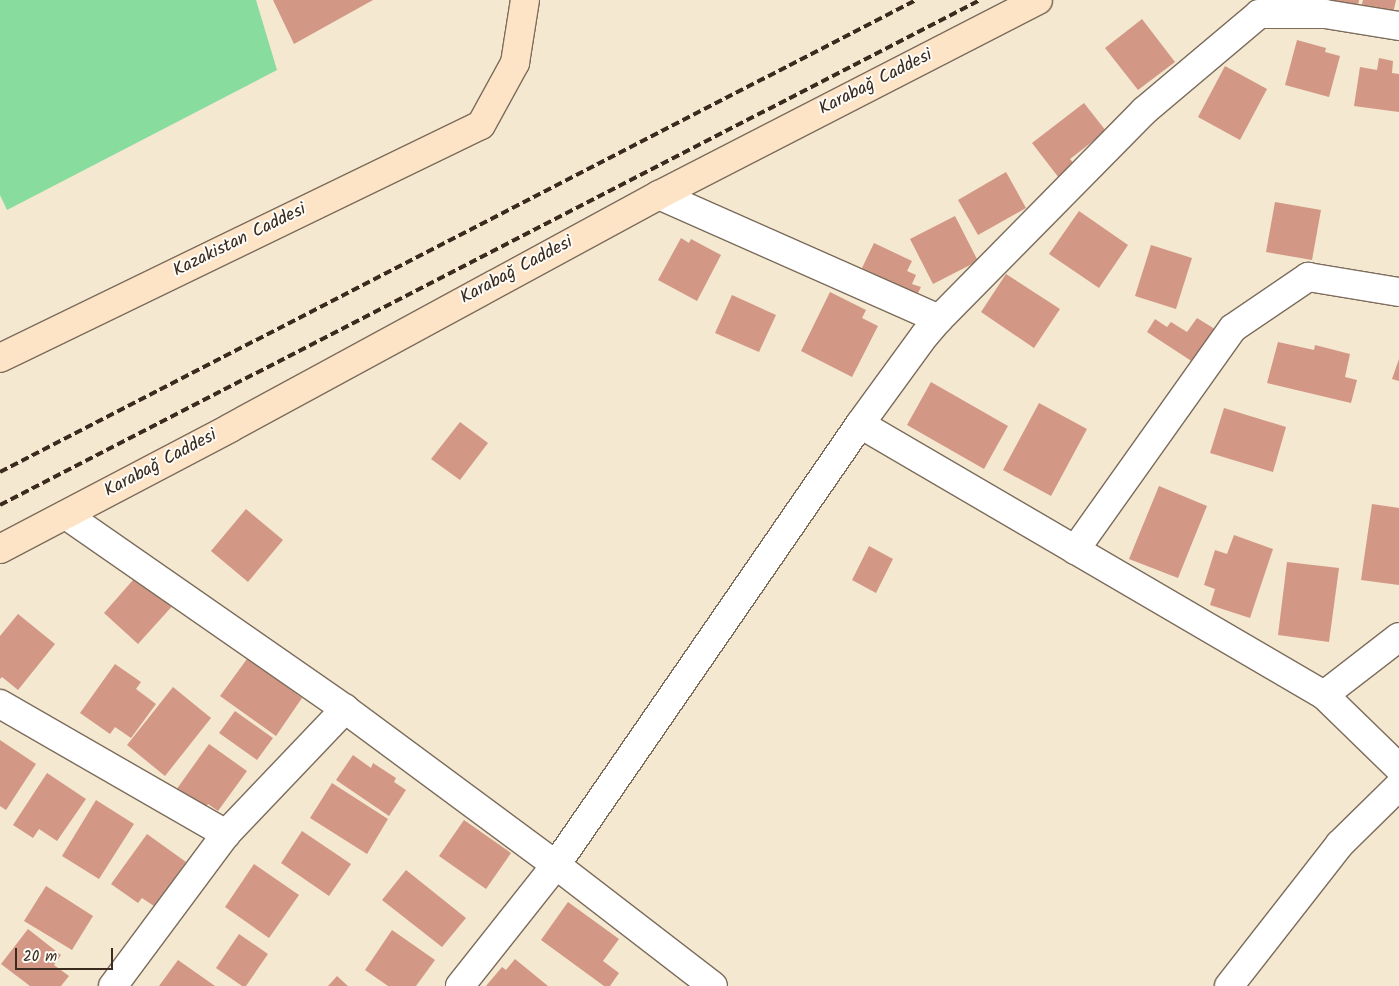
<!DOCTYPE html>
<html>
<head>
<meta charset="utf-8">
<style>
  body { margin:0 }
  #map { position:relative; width:1399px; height:986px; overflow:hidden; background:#f4e8d0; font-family:Kalam,sans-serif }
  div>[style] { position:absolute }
  .green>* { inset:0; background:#87dc9e }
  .building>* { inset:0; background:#d39785 }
  .roads { filter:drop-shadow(1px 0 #7c6c5c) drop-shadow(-1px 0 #7c6c5c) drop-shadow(0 1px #7c6c5c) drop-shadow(0 -1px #7c6c5c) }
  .street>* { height:28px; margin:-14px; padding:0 14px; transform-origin:14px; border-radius:14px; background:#fff }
  .secondary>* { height:28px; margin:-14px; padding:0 14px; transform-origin:14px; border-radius:14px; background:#fee4c6 }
  .rail>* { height:4px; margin-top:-2px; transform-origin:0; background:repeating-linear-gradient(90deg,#3b2a1e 0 8px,transparent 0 12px) }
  span { translate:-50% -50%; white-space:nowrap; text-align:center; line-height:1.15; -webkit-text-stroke:4px #fdfcf7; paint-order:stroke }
  .street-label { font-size:18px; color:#3b2a1e }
  .scale { position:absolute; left:15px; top:948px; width:98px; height:22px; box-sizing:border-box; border:2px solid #3b2a1e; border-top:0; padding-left:6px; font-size:15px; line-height:18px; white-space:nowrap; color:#3b2a1e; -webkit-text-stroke:4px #fdfcf7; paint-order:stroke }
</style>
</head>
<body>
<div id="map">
  <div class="green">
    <div style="clip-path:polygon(0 0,256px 0,277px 70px,7px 210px,0 195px)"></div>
  </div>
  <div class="building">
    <div style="clip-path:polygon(273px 0,373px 0,294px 44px)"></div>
    <div style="clip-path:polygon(1317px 0,1359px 0,1357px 12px,1316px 6px)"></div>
    <div style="clip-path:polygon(1363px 0,1396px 0,1391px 23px,1359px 15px)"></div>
    <div style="clip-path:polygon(1142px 19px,1175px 62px,1138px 90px,1105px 48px)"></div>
    <div style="clip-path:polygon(1297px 40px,1326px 48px,1325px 52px,1340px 56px,1329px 97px,1285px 85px)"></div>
    <div style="clip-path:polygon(1379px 58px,1393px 61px,1392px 73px,1399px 74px,1399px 112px,1354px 106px,1360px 67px,1377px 70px)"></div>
    <div style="clip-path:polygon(1225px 66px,1267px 89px,1240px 140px,1198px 117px)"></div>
    <div style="clip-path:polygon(1084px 103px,1106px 131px,1070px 159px,1075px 165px,1059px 178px,1032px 143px)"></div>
    <div style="clip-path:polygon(1006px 172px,1026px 208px,978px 235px,958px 200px)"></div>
    <div style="clip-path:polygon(1275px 202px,1321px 210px,1312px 260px,1266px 252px)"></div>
    <div style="clip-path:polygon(1079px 211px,1128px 245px,1099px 288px,1049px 254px)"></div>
    <div style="clip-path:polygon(955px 216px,978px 261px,933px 284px,910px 239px)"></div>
    <div style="clip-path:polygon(681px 238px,689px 243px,691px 239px,721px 255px,697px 301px,658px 280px)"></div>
    <div style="clip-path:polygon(874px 243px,912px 261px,907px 271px,916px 275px,912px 284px,921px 287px,917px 295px,862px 268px)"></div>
    <div style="clip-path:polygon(1151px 245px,1192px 258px,1176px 309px,1135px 296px)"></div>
    <div style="clip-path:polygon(1006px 274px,1060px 309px,1034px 348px,981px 312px)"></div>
    <div style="clip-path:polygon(830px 292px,866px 310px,862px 318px,878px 326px,852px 377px,801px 351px)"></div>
    <div style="clip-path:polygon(732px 295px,776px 315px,759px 352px,715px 333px)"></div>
    <div style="clip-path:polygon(1197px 318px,1218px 331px,1196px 364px,1147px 332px,1155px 319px,1167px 327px,1171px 322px,1187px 332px)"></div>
    <div style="clip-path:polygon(1278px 342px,1314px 350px,1315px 345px,1350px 354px,1345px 377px,1357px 380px,1351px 403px,1267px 383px)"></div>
    <div style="clip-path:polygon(1399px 359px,1399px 381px,1392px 379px)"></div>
    <div style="clip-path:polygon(931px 382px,1008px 426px,984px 469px,907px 425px)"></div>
    <div style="clip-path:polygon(1039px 403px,1087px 429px,1051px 496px,1003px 470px)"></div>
    <div style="clip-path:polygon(1224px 408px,1286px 427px,1273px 472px,1210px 453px)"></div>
    <div style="clip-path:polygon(460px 422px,488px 443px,460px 480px,431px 459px)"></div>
    <div style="clip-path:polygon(1159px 486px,1207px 506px,1178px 578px,1129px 559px)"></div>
    <div style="clip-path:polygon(1372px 504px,1399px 508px,1399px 585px,1361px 580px)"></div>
    <div style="clip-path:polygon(246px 509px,283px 540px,248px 582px,211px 551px)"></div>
    <div style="clip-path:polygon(1234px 535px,1273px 549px,1250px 618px,1210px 605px,1215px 589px,1204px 585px,1215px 550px,1227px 554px)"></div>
    <div style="clip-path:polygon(869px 546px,893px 559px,876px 593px,852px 580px)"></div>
    <div style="clip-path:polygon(1287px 562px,1339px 568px,1329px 642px,1278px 635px)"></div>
    <div style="clip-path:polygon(140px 572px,175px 603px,138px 644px,104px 613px)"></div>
    <div style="clip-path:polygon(18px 614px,55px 644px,18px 690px,2px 677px,0 679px,0 636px)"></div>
    <div style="clip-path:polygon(252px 652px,266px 662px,261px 668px,302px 698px,276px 736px,220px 696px)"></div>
    <div style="clip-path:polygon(115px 664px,141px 682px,136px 689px,156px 704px,131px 738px,115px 727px,110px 734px,80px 713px)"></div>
    <div style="clip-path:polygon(173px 687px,211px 718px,165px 776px,127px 745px)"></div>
    <div style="clip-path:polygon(235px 711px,273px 738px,257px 760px,219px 733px)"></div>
    <div style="clip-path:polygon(0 740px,36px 764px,6px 810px,0 806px)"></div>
    <div style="clip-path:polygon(209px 744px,247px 771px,218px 811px,208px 804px,199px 817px,171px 797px)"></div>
    <div style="clip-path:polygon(353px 755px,371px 768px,373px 763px,396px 778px,394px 782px,406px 790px,389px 816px,336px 780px)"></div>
    <div style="clip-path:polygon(47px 773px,86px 799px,57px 841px,39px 829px,33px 838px,13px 825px)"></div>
    <div style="clip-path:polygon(332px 783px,388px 819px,367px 854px,310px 818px)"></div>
    <div style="clip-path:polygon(96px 800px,134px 824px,99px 879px,62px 856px)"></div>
    <div style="clip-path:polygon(464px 820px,511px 853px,486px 889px,439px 856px)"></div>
    <div style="clip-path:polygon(302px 831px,351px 864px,329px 896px,281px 863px)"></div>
    <div style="clip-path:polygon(147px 834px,186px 862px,154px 906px,142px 898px,138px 903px,111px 884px)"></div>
    <div style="clip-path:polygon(254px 864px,299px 895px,269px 938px,225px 907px)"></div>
    <div style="clip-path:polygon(406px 870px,466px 918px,442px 947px,382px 900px)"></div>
    <div style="clip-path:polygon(46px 886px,93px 916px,72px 950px,24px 921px)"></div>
    <div style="clip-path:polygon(568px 902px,619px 939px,603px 961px,619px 973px,610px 986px,604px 986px,541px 940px)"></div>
    <div style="clip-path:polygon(28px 929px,61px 955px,54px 965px,69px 976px,61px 986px,30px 986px,1px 964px)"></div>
    <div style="clip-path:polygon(392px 930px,435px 960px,416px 986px,388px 986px,365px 970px)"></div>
    <div style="clip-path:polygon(239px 934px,268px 954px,246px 986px,242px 986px,216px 968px)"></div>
    <div style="clip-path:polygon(515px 959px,548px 986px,486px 986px,502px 967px,506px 970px)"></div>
    <div style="clip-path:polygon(178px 960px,215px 986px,159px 986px)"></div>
    <div style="clip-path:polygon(337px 976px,348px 986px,328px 986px)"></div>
  </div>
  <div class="roads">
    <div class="street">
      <div style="left:659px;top:195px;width:306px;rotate:23.9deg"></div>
      <div style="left:860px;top:424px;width:537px;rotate:30.29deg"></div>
      <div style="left:1324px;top:695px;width:105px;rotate:44.2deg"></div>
      <div style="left:66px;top:515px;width:340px;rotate:34.8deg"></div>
      <div style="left:345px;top:709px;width:262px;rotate:36.5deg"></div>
      <div style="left:556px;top:865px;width:198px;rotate:37.6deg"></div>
      <div style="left:1075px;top:550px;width:272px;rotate:-54.6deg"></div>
      <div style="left:1233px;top:328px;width:91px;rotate:-34.2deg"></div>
      <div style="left:1308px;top:277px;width:92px;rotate:9.4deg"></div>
      <div style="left:1324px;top:695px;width:95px;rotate:-37.7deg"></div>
      <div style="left:0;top:704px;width:261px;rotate:29.9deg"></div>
      <div style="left:113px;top:986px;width:189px;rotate:-53.4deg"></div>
      <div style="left:226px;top:834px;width:173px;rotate:-46.4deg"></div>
      <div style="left:460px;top:986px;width:154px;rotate:-51.6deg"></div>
      <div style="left:556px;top:865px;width:536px;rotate:-55.42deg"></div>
      <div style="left:860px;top:424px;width:110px;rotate:-53.9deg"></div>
      <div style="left:925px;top:335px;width:21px;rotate:-49deg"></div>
      <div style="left:939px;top:319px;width:292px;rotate:-45.4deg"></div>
      <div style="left:1144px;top:111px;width:150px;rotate:-40.1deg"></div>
      <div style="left:1259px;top:14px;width:66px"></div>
      <div style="left:1325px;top:14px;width:75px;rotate:9.2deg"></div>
      <div style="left:1229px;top:986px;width:180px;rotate:-52deg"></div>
      <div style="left:1340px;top:844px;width:83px;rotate:-44.5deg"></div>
    </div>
    <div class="secondary">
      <div style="left:0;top:358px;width:534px;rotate:-25.85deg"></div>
      <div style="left:481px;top:125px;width:71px;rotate:-61.3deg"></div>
      <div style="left:515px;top:63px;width:64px;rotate:-81deg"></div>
      <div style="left:0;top:549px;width:260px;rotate:-27.7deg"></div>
      <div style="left:230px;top:428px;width:488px;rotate:-28.5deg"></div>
      <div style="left:659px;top:195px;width:426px;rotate:-27.2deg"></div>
    </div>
  </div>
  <div class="rail">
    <div style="left:0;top:472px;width:1030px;rotate:-27.26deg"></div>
    <div style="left:0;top:505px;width:1102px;rotate:-27.26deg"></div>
  </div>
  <div class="street-label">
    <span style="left:876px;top:83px;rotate:-27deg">Karabağ Caddesi</span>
    <span style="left:240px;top:241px;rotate:-26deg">Kazakistan Caddesi</span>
    <span style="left:517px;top:271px;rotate:-28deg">Karabağ Caddesi</span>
    <span style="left:161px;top:464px;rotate:-28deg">Karabağ Caddesi</span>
  </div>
  <div class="scale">20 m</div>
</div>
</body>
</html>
